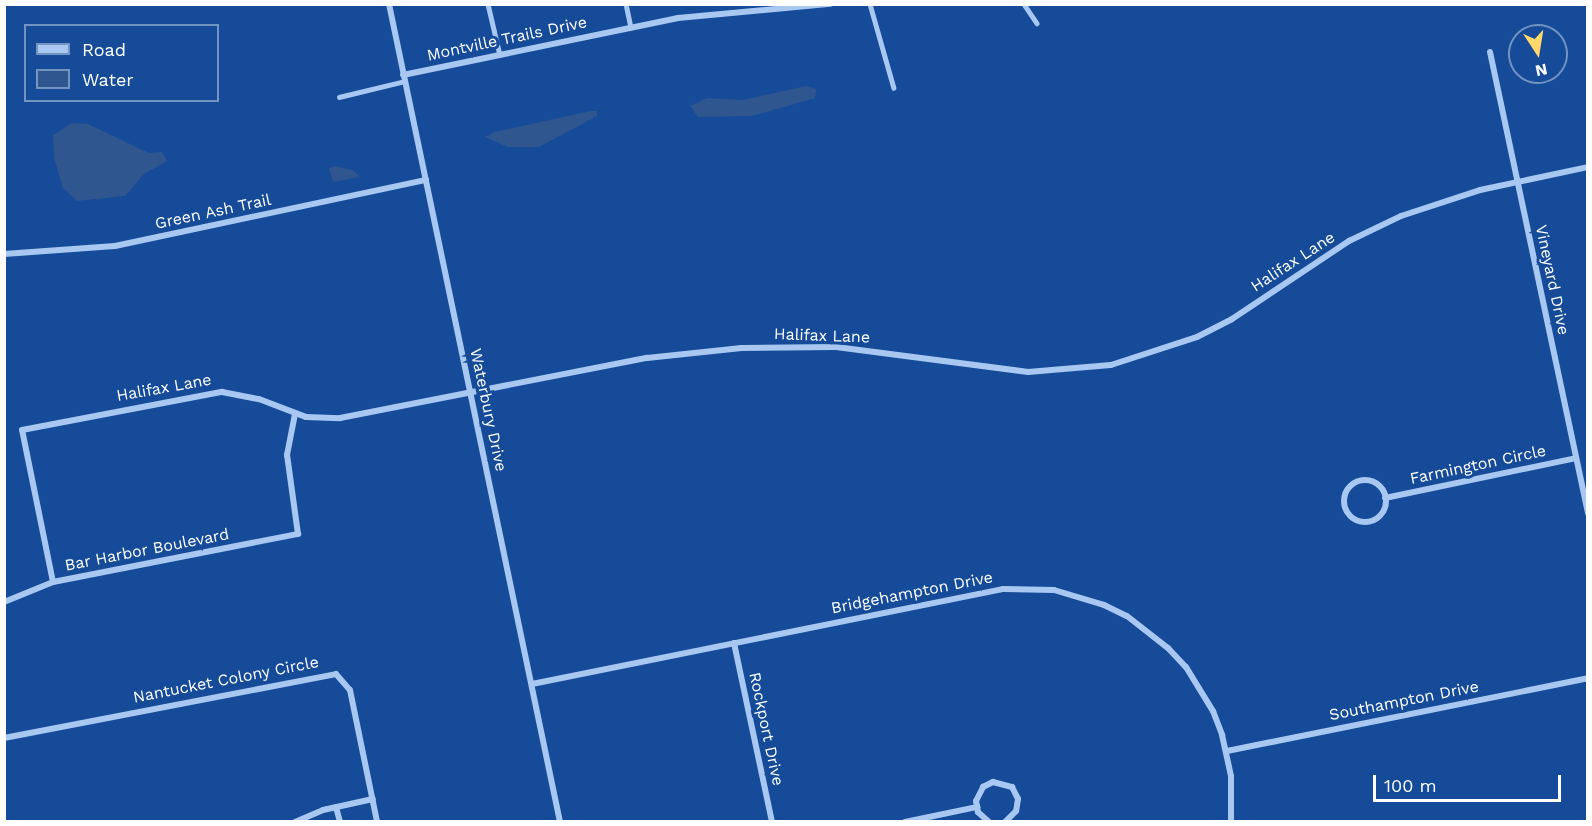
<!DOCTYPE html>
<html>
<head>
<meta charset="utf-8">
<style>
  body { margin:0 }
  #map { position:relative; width:1592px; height:826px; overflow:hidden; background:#154b98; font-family:"Work Sans",sans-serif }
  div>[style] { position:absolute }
  .water>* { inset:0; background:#2f568f }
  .lane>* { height:4.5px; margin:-2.25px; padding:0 2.25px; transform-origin:2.25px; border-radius:2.25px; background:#a8c8f2 }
  .street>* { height:6px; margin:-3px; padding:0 3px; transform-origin:3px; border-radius:3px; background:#a8c8f2 }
  .street>.ring { margin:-3px; padding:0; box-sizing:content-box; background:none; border:6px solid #a8c8f2; border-radius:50% }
  span { translate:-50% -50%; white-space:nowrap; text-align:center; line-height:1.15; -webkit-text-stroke:6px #154b98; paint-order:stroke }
  .street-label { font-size:16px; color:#fff }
  .frame { position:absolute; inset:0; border:6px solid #fff; pointer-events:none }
  .legend { position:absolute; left:24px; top:24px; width:195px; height:78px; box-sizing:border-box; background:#154b98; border:2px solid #7393c1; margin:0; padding:8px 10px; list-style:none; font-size:18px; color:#fff }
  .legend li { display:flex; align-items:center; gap:12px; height:30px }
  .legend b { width:30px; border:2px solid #7393c1 }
  .north { position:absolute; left:1508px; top:24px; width:60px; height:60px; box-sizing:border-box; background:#154b98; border:2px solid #7393c1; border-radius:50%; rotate:168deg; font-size:16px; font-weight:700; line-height:24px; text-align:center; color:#fff }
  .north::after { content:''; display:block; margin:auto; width:21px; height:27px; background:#ffd76a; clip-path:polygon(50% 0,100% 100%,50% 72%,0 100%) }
  .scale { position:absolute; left:1373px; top:775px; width:188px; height:27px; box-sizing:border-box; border:3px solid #fff; border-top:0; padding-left:8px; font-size:18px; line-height:21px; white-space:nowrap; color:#fff; -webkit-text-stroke:4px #154b98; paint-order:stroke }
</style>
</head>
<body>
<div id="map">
  <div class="water">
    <div style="clip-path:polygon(806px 86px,816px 89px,815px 98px,752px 116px,698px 117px,690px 106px,707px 98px,742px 100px)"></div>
    <div style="clip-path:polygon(591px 111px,597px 111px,597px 116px,539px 147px,508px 147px,485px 137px,494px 132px)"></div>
    <div style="clip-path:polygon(72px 123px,88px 124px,149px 153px,162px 152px,167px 161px,144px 174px,125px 196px,77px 201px,63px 188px,54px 158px,53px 135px)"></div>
    <div style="clip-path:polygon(334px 166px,353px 170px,360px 177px,333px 182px,329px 168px)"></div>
  </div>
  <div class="lane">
    <div style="left:488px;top:4px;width:52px;rotate:76.8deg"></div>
    <div style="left:626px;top:4px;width:24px;rotate:78deg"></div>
    <div style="left:870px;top:4px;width:87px;rotate:74.1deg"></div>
    <div style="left:1024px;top:4px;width:23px;rotate:56deg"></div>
    <div style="left:339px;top:97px;width:68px;rotate:-13.6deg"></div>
  </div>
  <div class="street">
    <div style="left:389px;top:4px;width:836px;rotate:78.19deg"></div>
    <div style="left:1490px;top:52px;width:472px;rotate:78deg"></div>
    <div style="left:403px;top:75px;width:281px;rotate:-11.7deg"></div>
    <div style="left:678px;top:18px;width:153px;rotate:-5.3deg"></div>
    <div style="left:4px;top:254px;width:111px;rotate:-4.1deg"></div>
    <div style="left:115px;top:246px;width:318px;rotate:-12deg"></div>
    <div class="ring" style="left:1344px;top:480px;width:36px;height:36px"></div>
    <div style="left:1385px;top:498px;width:195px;rotate:-11.8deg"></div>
    <div style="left:53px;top:582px;width:155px;rotate:-101.5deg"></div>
    <div style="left:22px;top:430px;width:204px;rotate:-10.8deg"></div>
    <div style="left:222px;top:392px;width:38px;rotate:11deg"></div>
    <div style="left:259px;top:399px;width:50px;rotate:21deg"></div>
    <div style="left:306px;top:417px;width:34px;rotate:2deg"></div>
    <div style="left:340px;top:418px;width:313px;rotate:-11.1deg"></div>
    <div style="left:647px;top:358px;width:95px;rotate:-6.1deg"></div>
    <div style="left:741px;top:348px;width:95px;rotate:-0.6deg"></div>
    <div style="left:836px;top:347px;width:194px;rotate:7.4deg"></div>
    <div style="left:1028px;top:372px;width:83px;rotate:-4.8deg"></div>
    <div style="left:1111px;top:365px;width:90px;rotate:-18deg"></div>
    <div style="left:1197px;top:337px;width:39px;rotate:-27deg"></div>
    <div style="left:1232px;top:319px;width:141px;rotate:-33.7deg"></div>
    <div style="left:1349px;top:241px;width:58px;rotate:-25.7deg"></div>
    <div style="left:1401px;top:216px;width:83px;rotate:-18.2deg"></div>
    <div style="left:1480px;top:190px;width:110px;rotate:-12deg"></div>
    <div style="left:4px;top:602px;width:53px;rotate:-22.2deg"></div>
    <div style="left:53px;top:582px;width:250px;rotate:-11.1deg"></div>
    <div style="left:298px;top:534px;width:80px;rotate:-97.9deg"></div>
    <div style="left:287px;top:455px;width:42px;rotate:-79deg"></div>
    <div style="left:734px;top:643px;width:183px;rotate:78deg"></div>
    <div style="left:532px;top:684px;width:480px;rotate:-11.4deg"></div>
    <div style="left:1003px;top:589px;width:51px;rotate:1.1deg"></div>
    <div style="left:1054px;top:590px;width:52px;rotate:16.7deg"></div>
    <div style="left:1104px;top:605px;width:25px;rotate:26deg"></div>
    <div style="left:1127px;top:616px;width:52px;rotate:38deg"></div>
    <div style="left:1168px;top:648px;width:26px;rotate:47deg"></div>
    <div style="left:1186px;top:667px;width:52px;rotate:58.5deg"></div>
    <div style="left:1213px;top:711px;width:26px;rotate:69deg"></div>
    <div style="left:1222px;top:735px;width:42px;rotate:77.6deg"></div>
    <div style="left:1231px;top:776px;width:46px;rotate:90deg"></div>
    <div style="left:4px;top:738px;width:338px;rotate:-10.9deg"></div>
    <div style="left:336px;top:674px;width:21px;rotate:49deg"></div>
    <div style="left:350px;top:690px;width:135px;rotate:78.4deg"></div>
    <div style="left:1227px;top:751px;width:368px;rotate:-11.4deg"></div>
    <div style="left:336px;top:807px;width:16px;rotate:75deg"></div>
    <div style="left:295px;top:822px;width:30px;rotate:-23deg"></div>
    <div style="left:323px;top:810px;width:51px;rotate:-12.4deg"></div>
    <div style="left:905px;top:822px;width:74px;rotate:-11.8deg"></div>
    <div style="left:989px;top:822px;width:15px;rotate:-138deg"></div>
    <div style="left:978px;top:812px;width:11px;rotate:-100deg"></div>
    <div style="left:976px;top:801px;width:16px;rotate:-63deg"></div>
    <div style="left:983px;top:787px;width:11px;rotate:-27deg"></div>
    <div style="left:993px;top:782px;width:20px;rotate:15deg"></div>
    <div style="left:1012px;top:787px;width:13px;rotate:63deg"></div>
    <div style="left:1018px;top:799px;width:12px;rotate:99deg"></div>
    <div style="left:1016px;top:811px;width:16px;rotate:135deg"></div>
  </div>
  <div class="street-label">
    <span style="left:507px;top:39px;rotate:-12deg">Montville Trails Drive</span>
    <span style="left:213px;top:212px;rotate:-12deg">Green Ash Trail</span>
    <span style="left:1293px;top:262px;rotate:-33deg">Halifax Lane</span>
    <span style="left:1552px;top:280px;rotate:78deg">Vineyard Drive</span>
    <span style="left:822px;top:336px;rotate:2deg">Halifax Lane</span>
    <span style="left:164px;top:388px;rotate:-10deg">Halifax Lane</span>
    <span style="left:488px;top:410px;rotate:78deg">Waterbury Drive</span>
    <span style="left:1478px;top:465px;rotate:-12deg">Farmington Circle</span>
    <span style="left:147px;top:550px;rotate:-11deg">Bar Harbor Boulevard</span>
    <span style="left:912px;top:593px;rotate:-11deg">Bridgehampton Drive</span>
    <span style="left:226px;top:680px;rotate:-11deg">Nantucket Colony Circle</span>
    <span style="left:1404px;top:701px;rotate:-11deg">Southampton Drive</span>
    <span style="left:766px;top:729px;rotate:78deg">Rockport Drive</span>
  </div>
  <div class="frame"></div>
  <ul class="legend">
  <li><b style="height:8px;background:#a8c8f2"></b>Road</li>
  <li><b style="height:16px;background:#2f568f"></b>Water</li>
  </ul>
  <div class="north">N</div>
  <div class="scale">100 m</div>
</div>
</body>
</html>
